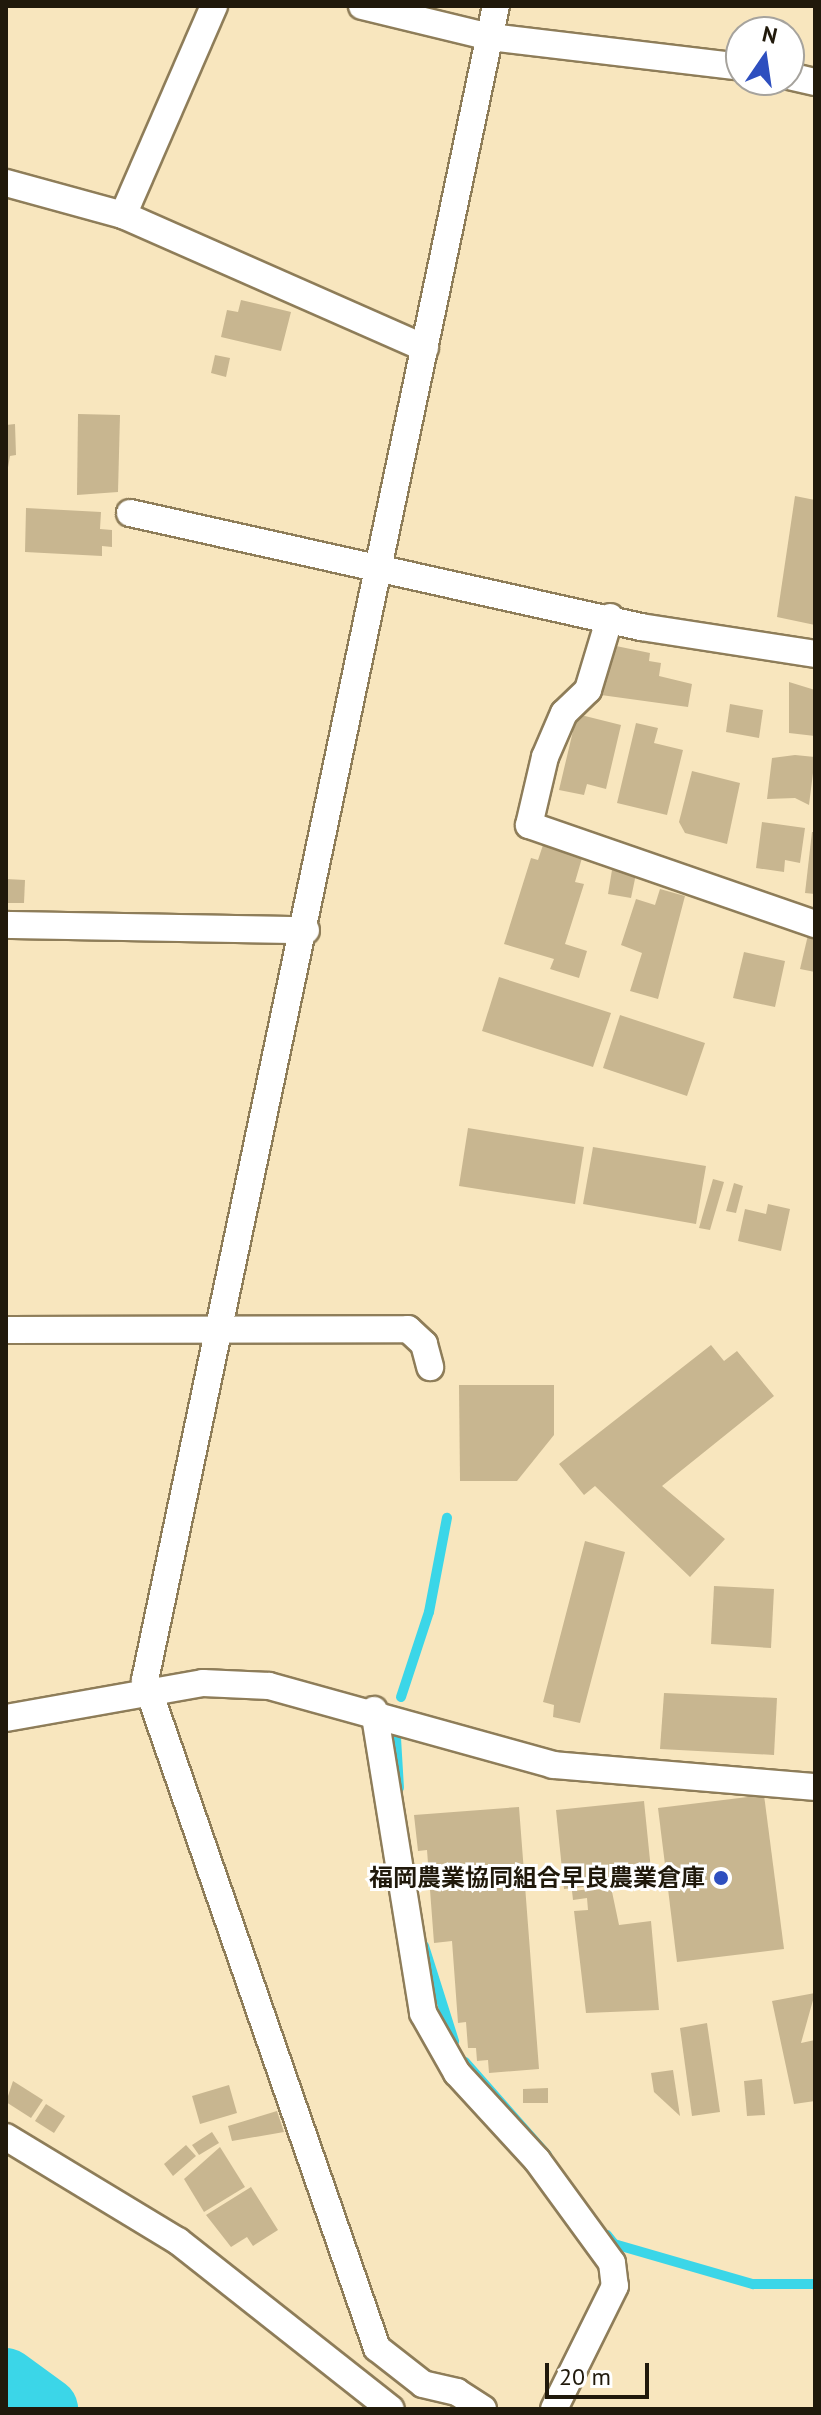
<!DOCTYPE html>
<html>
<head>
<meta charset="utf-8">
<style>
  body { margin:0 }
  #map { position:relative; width:821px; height:2415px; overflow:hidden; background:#f8e6be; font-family:"PT Sans","Noto Sans JP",sans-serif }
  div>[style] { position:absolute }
  .stream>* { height:10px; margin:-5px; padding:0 5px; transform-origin:5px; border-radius:5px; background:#3bd6e8 }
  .river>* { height:62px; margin:-31px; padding:0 31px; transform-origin:31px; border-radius:31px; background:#3bd6e8 }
  .building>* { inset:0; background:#c8b690 }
  .roads { filter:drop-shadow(2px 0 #8e7d59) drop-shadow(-2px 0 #8e7d59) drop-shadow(0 2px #8e7d59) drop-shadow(0 -2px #8e7d59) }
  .minor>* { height:26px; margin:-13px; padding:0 13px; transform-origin:13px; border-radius:13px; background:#fff }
  .dots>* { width:22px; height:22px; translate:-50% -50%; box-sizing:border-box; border:4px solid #fff; border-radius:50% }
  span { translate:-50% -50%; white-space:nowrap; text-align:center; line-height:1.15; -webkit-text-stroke:6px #fff; paint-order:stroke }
  .poi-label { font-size:24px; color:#20190b; font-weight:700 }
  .right { translate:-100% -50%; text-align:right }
  .frame { position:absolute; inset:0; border:8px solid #20190b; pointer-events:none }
  .north { position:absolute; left:725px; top:16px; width:80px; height:80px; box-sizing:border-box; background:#fff; border:2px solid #a6a39d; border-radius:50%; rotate:13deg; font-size:22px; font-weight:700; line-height:32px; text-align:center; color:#20190b }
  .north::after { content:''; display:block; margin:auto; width:28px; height:36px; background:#2e4fbf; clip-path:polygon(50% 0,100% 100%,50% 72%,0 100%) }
  .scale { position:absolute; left:545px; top:2363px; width:104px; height:36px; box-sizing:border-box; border:4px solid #20190b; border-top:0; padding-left:10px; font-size:24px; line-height:28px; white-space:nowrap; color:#20190b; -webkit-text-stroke:6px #fff; paint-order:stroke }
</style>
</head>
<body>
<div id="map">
  <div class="stream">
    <div style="left:401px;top:1697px;width:89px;rotate:-71.8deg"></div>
    <div style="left:429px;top:1612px;width:96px;rotate:-79.2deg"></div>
    <div style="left:396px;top:1738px;width:50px;rotate:86.6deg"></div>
    <div style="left:424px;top:1946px;width:100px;rotate:72.5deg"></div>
    <div style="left:465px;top:2062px;width:124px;rotate:48.6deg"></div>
    <div style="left:607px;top:2235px;width:11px;rotate:52deg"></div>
    <div style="left:614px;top:2244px;width:145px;rotate:16.1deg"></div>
    <div style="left:753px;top:2284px;width:62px"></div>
  </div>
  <div class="river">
    <div style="left:6px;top:2379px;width:51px;rotate:36.2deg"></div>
  </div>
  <div class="building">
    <div style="clip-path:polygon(241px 300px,291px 312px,281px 351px,221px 337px,227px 310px,238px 312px)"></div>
    <div style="clip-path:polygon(215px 355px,230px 358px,226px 377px,211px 373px)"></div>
    <div style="clip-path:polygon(78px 414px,120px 415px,118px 492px,77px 495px)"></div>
    <div style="clip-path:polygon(15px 424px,16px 455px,10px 456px,6px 479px,6px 425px)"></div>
    <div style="clip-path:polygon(795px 496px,815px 500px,815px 625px,777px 617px)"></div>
    <div style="clip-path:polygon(26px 508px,101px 512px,100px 529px,112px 530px,112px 547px,102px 546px,102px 556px,25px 552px)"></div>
    <div style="clip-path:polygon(616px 646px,650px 653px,649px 661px,661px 663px,659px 676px,692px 684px,688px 707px,601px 695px)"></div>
    <div style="clip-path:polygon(789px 682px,815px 690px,815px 736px,789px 733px)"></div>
    <div style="clip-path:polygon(730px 704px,763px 710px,759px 738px,726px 732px)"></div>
    <div style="clip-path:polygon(577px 714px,621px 725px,606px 789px,587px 784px,584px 795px,559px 790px)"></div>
    <div style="clip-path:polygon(636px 723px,658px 728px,654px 743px,683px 750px,667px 815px,617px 803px)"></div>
    <div style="clip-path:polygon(795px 755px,815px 757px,809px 805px,795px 798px,767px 799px,772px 758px)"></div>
    <div style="clip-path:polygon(692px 771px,740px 783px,727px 844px,685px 833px,679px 822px)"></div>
    <div style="clip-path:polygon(762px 822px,805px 828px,800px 863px,785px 860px,784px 872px,756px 868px)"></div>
    <div style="clip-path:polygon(812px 832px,815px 832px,815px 894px,805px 893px)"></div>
    <div style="clip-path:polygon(543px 845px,582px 858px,575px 882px,584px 884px,565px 944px,587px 951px,579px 978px,550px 969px,554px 959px,504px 944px,531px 858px,538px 860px)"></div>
    <div style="clip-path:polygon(612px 870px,636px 874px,631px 898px,608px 894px)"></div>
    <div style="clip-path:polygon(6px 879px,25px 880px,24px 903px,6px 903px)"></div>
    <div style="clip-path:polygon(660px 889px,685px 896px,658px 999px,630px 991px,642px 953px,621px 945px,636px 899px,655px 905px)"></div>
    <div style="clip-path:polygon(808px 935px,815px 937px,815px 972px,800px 969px)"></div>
    <div style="clip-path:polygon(744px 952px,785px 961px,775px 1007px,733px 998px)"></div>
    <div style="clip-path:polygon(499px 977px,611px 1013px,593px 1067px,482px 1031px)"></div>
    <div style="clip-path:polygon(620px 1015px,705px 1043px,687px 1096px,603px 1068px)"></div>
    <div style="clip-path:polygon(468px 1128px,584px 1147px,575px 1204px,459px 1186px)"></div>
    <div style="clip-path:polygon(593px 1147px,706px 1166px,696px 1224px,583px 1204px)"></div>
    <div style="clip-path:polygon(713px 1179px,724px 1182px,710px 1230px,699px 1228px)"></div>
    <div style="clip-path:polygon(734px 1183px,743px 1186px,736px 1213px,726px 1211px)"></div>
    <div style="clip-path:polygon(768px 1204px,790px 1209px,781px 1251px,738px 1241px,745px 1209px,766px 1214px)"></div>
    <div style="clip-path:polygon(711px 1345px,724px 1361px,737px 1351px,774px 1396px,662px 1486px,725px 1539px,690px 1577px,595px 1486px,584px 1495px,559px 1464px)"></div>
    <div style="clip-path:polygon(459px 1385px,554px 1385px,554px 1435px,517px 1481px,460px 1481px)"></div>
    <div style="clip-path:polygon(585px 1541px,625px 1552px,580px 1723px,553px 1717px,554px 1705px,543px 1702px)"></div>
    <div style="clip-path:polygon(714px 1586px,774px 1589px,771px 1648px,711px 1644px)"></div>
    <div style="clip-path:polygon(664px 1693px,777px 1698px,774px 1755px,660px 1749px)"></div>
    <div style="clip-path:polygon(764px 1795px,784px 1949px,677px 1962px,658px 1808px)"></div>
    <div style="clip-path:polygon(644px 1801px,652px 1880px,564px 1889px,556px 1810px)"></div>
    <div style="clip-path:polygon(519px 1807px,539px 2069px,489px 2073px,488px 2060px,477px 2061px,476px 2048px,468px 2048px,466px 2022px,458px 2023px,452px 1941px,434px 1943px,427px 1850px,418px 1851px,414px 1815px)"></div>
    <div style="clip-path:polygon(611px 1887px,619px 1925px,651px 1921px,659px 2010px,586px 2013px,574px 1911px,588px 1910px,587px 1898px,573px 1900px,572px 1891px)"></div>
    <div style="clip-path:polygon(815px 1993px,801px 2043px,815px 2040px,815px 2101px,794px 2104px,772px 2001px)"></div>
    <div style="clip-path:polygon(707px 2023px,720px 2112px,692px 2116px,680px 2028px)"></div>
    <div style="clip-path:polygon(673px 2070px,680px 2116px,654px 2092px,651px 2073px)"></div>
    <div style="clip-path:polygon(762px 2079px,765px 2115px,747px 2116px,744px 2081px)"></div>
    <div style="clip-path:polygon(13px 2081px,43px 2100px,31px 2118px,6px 2102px)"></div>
    <div style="clip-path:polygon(229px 2085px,237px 2113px,200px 2124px,192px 2096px)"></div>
    <div style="clip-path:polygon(548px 2088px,548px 2103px,523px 2103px,523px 2089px)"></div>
    <div style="clip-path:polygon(46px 2104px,65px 2116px,54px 2133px,35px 2121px)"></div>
    <div style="clip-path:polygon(277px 2111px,284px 2132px,232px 2141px,228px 2126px)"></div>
    <div style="clip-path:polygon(212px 2132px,219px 2143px,199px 2155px,192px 2145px)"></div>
    <div style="clip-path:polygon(186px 2145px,196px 2156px,173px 2176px,164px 2164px)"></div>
    <div style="clip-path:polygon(220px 2147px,245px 2187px,204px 2212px,184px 2179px)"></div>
    <div style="clip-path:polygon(251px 2187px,278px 2230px,253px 2246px,247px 2237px,231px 2247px,206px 2215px)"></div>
  </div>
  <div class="roads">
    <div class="minor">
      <div style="left:214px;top:6px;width:228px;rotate:113.5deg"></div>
      <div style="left:123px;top:215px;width:330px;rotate:23.8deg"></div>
      <div style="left:362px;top:6px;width:132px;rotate:13.6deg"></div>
      <div style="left:490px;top:37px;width:253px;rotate:6.8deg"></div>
      <div style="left:789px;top:76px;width:27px;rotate:13deg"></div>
      <div style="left:6px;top:183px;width:121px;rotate:15.3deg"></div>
      <div style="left:130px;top:513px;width:524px;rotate:12.58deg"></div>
      <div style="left:641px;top:627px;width:176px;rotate:8.8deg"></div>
      <div style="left:610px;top:617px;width:76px;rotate:106.8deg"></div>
      <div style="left:588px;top:690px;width:33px;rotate:136deg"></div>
      <div style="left:564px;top:713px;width:48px;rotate:113.4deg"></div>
      <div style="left:545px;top:757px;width:70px;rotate:103.2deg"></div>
      <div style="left:529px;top:825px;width:303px;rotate:19.1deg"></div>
      <div style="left:6px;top:925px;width:300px;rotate:1deg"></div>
      <div style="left:6px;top:1330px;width:402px;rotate:-0.1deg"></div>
      <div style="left:408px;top:1329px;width:22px;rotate:43deg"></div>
      <div style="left:424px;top:1344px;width:24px;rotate:75deg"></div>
      <div style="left:374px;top:1710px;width:307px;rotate:80.8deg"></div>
      <div style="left:423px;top:2013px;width:69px;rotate:60.5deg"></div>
      <div style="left:457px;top:2073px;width:118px;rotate:47.4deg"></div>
      <div style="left:537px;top:2160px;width:127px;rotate:53.9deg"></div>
      <div style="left:612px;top:2263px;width:23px;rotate:83deg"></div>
      <div style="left:615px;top:2286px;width:137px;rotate:116.4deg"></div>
      <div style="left:6px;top:1718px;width:200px;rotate:-10.1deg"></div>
      <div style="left:203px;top:1683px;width:66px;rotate:2.6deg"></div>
      <div style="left:269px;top:1686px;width:295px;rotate:15.5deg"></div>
      <div style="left:553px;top:1765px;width:263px;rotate:4.8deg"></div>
      <div style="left:6px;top:2137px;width:201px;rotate:31.2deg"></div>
      <div style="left:178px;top:2241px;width:271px;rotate:38.3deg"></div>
      <div style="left:483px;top:2409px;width:31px;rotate:-147deg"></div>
      <div style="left:457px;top:2392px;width:35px;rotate:-167deg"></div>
      <div style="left:423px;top:2384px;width:58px;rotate:-142deg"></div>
      <div style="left:377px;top:2348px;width:707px;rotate:-109.15deg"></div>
      <div style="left:145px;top:1680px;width:1710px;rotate:-78.16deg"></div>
    </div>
  </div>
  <div class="dots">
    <div style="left:721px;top:1878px;background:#2e4fbf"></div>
  </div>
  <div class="poi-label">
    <span class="right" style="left:705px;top:1878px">福岡農業協同組合早良農業倉庫</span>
  </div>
  <div class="frame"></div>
  <div class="north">N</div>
  <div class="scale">20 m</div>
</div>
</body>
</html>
